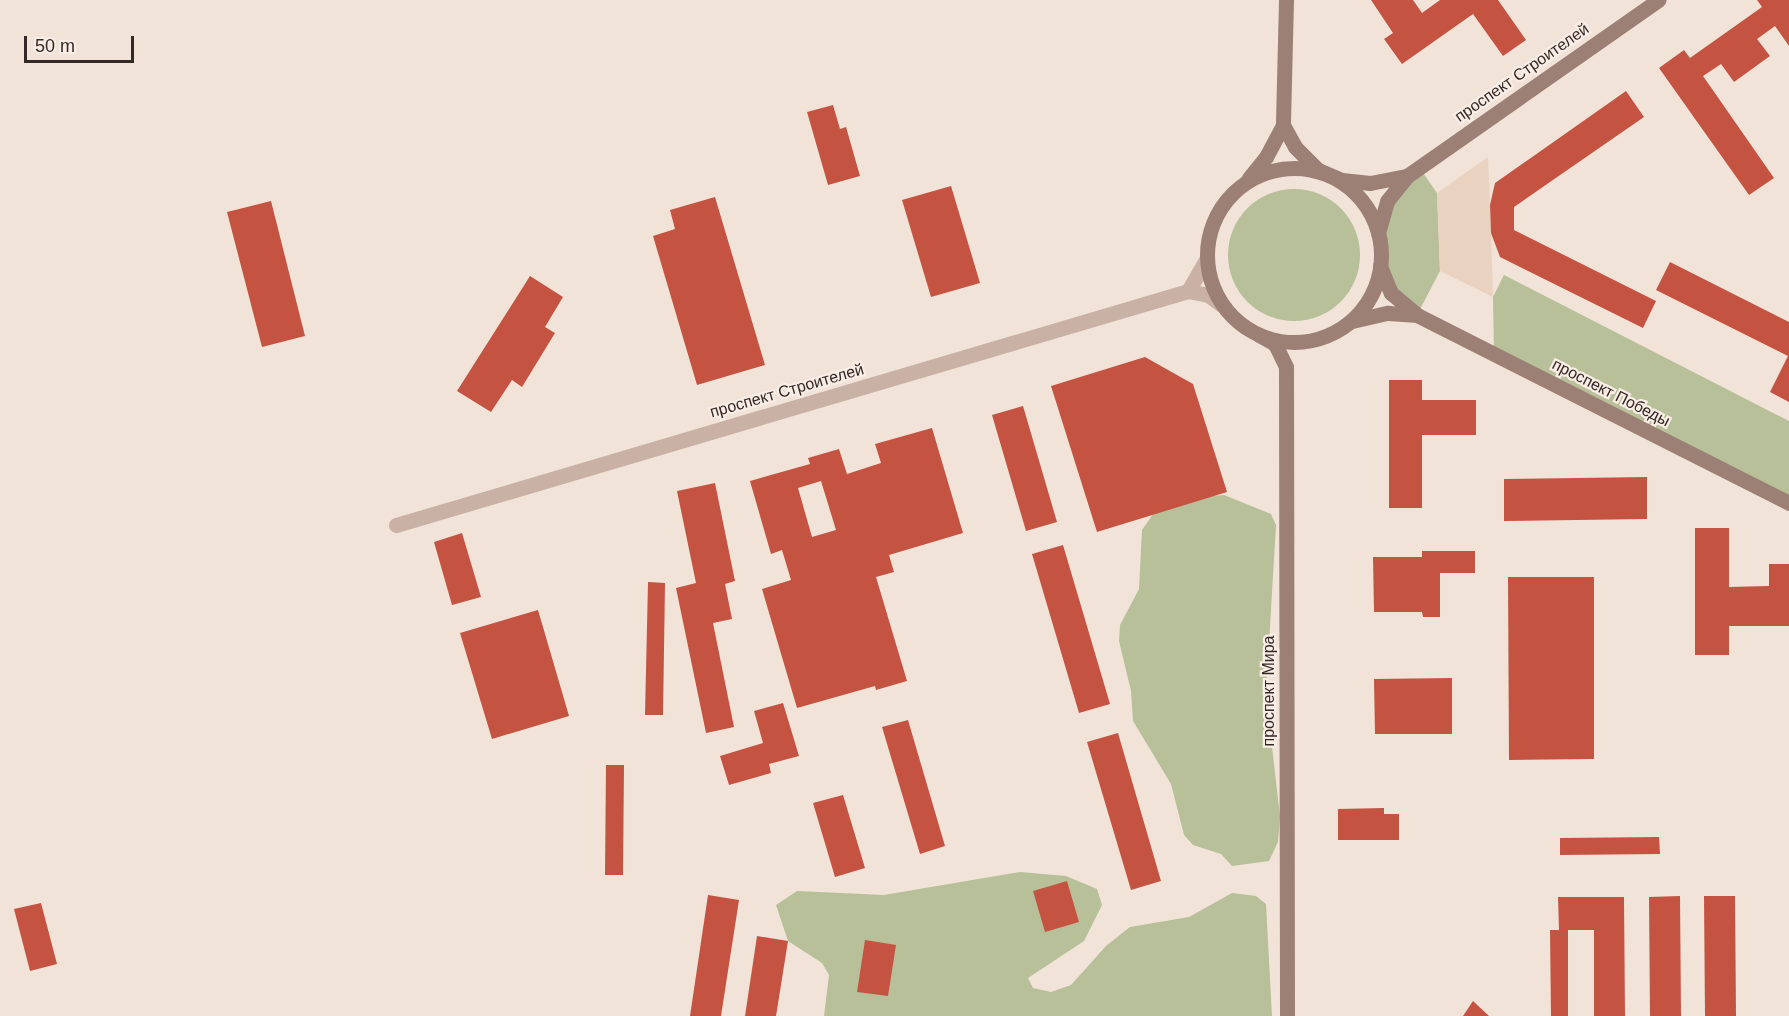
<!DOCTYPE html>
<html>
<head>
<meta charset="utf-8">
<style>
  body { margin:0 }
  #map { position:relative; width:1789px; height:1016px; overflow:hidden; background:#f1e3d8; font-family:Helvetica,sans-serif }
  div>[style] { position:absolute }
  .green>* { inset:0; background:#b7c099 }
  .round { border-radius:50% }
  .plaza>* { inset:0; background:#e9d2bf }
  .building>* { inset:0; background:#c55342 }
  .street>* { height:15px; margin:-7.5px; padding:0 7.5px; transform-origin:7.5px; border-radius:7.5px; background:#c9b1a5 }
  .secondary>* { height:15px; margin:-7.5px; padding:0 7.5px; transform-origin:7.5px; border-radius:7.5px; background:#9c8076 }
  .secondary>.ring { margin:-7.5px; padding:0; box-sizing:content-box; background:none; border:15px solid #9c8076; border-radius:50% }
  span { translate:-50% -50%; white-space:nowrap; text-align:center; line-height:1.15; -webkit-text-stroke:4.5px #f9ede5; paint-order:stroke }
  .street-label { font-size:16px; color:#342926 }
  .scale { position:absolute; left:24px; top:36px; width:110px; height:27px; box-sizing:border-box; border:3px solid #342926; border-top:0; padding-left:8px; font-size:18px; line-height:21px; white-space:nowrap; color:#342926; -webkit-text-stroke:4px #f9ede5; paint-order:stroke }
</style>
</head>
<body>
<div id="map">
  <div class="green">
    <div style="clip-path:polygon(1419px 167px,1437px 193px,1440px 271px,1417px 315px,1380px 266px,1378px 234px,1380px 222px)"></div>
    <div class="round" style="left:1228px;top:189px;width:132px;height:132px"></div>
    <div style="clip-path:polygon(1504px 275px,1789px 421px,1789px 503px,1494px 354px,1493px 297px)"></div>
    <div style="clip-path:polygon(1224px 495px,1271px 514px,1276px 525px,1266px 695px,1280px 816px,1278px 842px,1269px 861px,1232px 866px,1221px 854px,1193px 845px,1184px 835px,1171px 784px,1133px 721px,1131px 691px,1119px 641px,1120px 625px,1139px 589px,1142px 530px,1156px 510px,1174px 499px)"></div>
    <div style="clip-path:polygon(1020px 872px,1066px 876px,1097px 889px,1102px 905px,1084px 941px,1028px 978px,1033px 988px,1051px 992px,1071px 985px,1106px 946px,1130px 927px,1189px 917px,1232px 893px,1256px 896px,1266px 904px,1272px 1016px,824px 1016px,829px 975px,822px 963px,788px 941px,776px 905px,797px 891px,884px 895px)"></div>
  </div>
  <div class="plaza">
    <div style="clip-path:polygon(1488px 157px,1491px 233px,1493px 297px,1440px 271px,1437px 193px)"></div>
  </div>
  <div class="building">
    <div style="clip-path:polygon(1371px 0,1413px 0,1422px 13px,1440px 0,1498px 0,1526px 40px,1503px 56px,1473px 14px,1402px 64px,1384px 39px,1393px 33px)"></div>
    <div style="clip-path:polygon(1757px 0,1789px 0,1789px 46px,1775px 26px,1757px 39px,1770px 56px,1734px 82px,1721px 64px,1703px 76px,1774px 178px,1749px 195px,1659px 68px,1684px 50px,1690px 58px,1762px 7px)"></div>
    <div style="clip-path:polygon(1626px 91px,1644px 117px,1514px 207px,1514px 230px,1656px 301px,1643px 328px,1500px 257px,1491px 233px,1490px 205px,1495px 183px)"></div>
    <div style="clip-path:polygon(833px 105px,840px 129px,846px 127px,860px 176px,828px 185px,807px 112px)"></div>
    <div style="clip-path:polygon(951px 186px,980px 283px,931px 297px,902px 200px)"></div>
    <div style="clip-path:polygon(715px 197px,765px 365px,697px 385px,653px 236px,675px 229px,670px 210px)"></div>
    <div style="clip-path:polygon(271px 201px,305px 336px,262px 347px,227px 212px)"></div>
    <div style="clip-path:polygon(1670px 262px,1789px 322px,1789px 402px,1770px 392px,1788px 356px,1656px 290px)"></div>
    <div style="clip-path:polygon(530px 276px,563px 297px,545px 327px,555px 333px,522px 387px,512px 380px,491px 412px,457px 391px)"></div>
    <div style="clip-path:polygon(1145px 357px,1193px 384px,1227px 492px,1097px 532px,1051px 386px)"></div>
    <div style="clip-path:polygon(1389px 380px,1422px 380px,1422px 400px,1476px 400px,1476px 435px,1422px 435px,1422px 508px,1389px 508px)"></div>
    <div style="clip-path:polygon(1023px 406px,1057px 522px,1026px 531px,992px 415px)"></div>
    <div style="clip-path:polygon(evenodd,932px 428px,963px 533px,889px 555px,894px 572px,876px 577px,907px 681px,876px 690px,875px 686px,797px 708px,762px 589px,791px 580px,782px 550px,771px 554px,750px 481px,810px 464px,808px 458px,839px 449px,847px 474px,881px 463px,875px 444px,932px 428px,821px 481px,836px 530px,812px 537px,798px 488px,821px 481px)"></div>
    <div style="clip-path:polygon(1647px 477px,1647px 519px,1504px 521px,1504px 479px)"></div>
    <div style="clip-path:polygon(715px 483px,735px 581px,725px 584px,732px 619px,713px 623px,734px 727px,706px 733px,676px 588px,696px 583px,677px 491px)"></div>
    <div style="clip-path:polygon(1695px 528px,1729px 528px,1729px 587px,1769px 586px,1769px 564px,1789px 564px,1789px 626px,1729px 626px,1729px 655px,1695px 655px)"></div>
    <div style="clip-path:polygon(462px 533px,481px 597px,452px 605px,434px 542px)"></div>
    <div style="clip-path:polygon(1063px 545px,1110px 704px,1079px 713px,1032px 554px)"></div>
    <div style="clip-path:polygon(1422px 551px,1475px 551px,1475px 573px,1440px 573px,1440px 617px,1423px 617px,1422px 612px,1374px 612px,1373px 557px,1422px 557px)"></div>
    <div style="clip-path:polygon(1508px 577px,1594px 577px,1594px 759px,1509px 760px)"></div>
    <div style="clip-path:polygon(648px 582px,665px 583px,663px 715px,645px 715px)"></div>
    <div style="clip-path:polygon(538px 610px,569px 716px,492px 739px,460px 633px)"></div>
    <div style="clip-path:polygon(1452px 678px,1452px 734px,1375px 734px,1374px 679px)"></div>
    <div style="clip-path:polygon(783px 703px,799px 756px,769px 764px,771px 773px,729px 785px,720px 756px,763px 743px,754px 711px)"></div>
    <div style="clip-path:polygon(908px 720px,945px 846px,920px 854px,882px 727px)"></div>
    <div style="clip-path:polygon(1118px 733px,1161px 881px,1131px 890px,1087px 742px)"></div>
    <div style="clip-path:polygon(606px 765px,624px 765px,623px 875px,605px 875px)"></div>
    <div style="clip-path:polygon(843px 795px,865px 868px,835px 877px,813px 803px)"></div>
    <div style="clip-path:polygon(1384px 808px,1384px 814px,1399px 814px,1399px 840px,1338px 840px,1338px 809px)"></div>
    <div style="clip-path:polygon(1659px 837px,1660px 854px,1560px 855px,1560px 838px)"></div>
    <div style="clip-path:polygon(1067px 881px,1079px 922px,1045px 932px,1033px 891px)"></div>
    <div style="clip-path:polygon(708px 895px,739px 900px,721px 1016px,690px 1016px)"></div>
    <div style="clip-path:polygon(1680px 896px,1681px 1016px,1650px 1016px,1649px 897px)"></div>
    <div style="clip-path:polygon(1704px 896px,1735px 896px,1736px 1016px,1705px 1016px)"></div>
    <div style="clip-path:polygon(1558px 897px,1624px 897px,1625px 1016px,1594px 1016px,1594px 930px,1559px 930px)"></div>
    <div style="clip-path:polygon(41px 903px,57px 964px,30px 971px,14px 909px)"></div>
    <div style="clip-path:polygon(1550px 930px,1568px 930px,1568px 1016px,1551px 1016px)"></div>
    <div style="clip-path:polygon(757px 936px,788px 941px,776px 1016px,745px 1016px)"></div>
    <div style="clip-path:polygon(865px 940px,896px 945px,888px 996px,857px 992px)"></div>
    <div style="clip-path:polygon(1473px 1001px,1489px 1016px,1463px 1016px)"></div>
  </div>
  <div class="street">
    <div style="left:1188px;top:291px;width:36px;rotate:-60deg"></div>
    <div style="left:396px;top:525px;width:826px;rotate:-16.46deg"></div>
    <div style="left:1188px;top:291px;width:20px;rotate:11deg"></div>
    <div style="left:1208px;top:295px;width:17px;rotate:36deg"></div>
  </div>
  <div class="secondary">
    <div style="left:1286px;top:0;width:125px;rotate:91.4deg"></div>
    <div style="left:1283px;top:125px;width:25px;rotate:61deg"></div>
    <div style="left:1295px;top:147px;width:33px;rotate:45deg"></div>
    <div style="left:1318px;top:170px;width:26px;rotate:23deg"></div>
    <div style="left:1342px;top:180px;width:28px;rotate:6deg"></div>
    <div style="left:1370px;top:183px;width:38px;rotate:-11deg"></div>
    <div class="ring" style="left:1207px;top:168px;width:159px;height:159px"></div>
    <div style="left:1249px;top:178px;width:27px;rotate:-51deg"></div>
    <div style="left:1266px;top:157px;width:36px;rotate:-62deg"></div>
    <div style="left:1378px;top:233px;width:33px;rotate:-74deg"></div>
    <div style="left:1387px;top:201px;width:32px;rotate:-51deg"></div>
    <div style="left:1407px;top:176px;width:307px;rotate:-35deg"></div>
    <div style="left:1380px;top:266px;width:29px;rotate:68deg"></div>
    <div style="left:1391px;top:293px;width:34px;rotate:40deg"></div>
    <div style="left:1417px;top:315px;width:417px;rotate:26.8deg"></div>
    <div style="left:1352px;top:321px;width:37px;rotate:-13deg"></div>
    <div style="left:1388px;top:313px;width:26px;rotate:4deg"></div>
    <div style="left:1259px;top:335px;width:18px;rotate:29deg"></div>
    <div style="left:1275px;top:344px;width:25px;rotate:64deg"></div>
    <div style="left:1286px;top:367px;width:649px;rotate:89.91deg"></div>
  </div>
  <div class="street-label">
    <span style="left:1522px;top:73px;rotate:-35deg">проспект Строителей</span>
    <span style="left:787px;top:391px;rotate:-16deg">проспект Строителей</span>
    <span style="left:1611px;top:393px;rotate:27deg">проспект Победы</span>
    <span style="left:1269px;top:691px;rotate:-90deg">проспект Мира</span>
  </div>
  <div class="scale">50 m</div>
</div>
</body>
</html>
